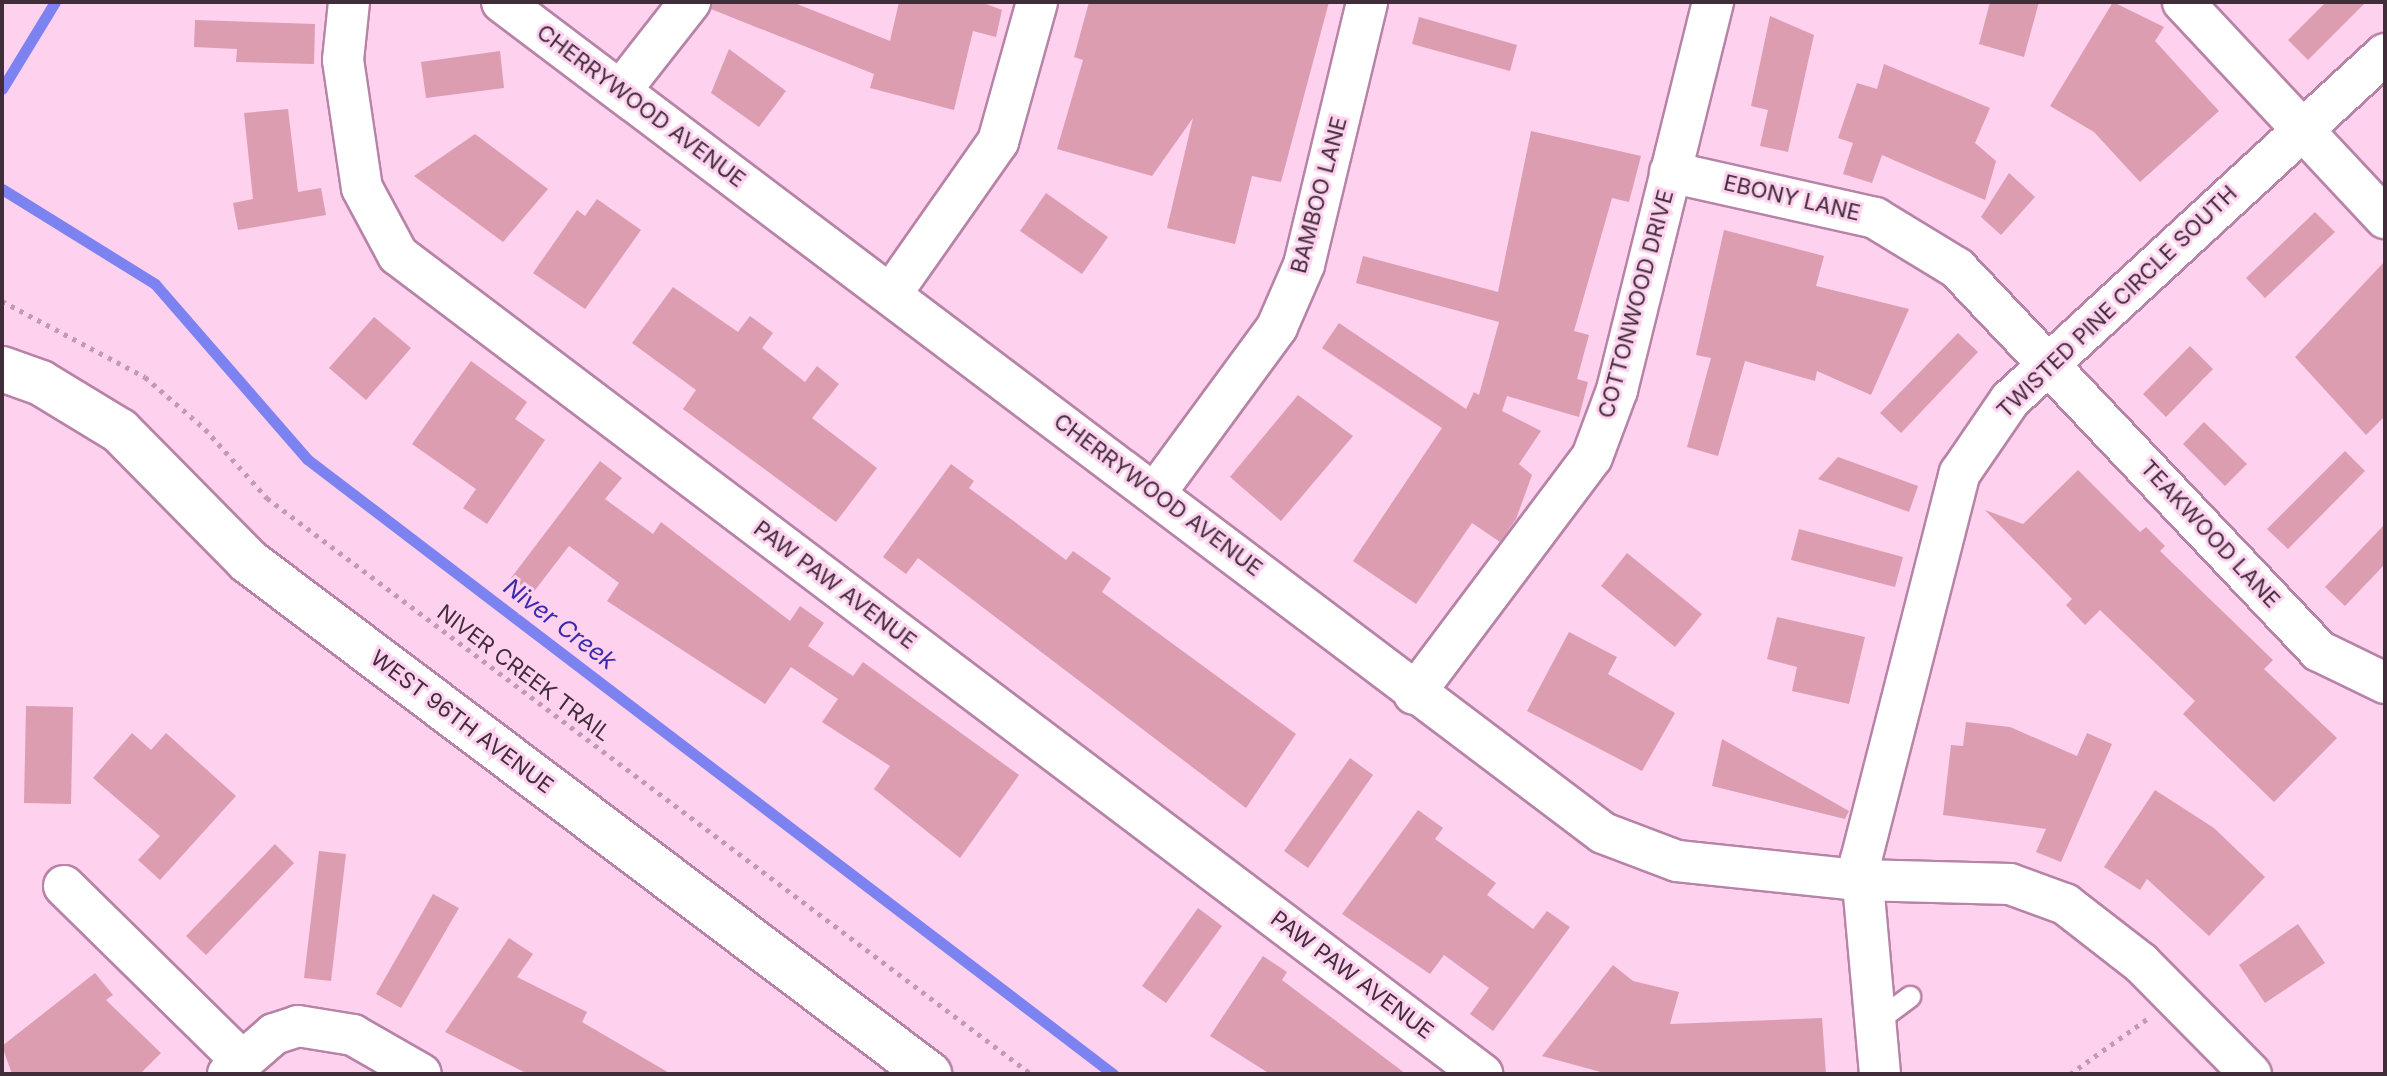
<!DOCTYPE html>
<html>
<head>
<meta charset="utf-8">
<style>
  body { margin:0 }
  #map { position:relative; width:2387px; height:1076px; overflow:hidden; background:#fed1ee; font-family:Inter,sans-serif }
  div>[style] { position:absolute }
  .stream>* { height:11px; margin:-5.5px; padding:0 5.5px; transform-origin:5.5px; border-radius:5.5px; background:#7d82f1 }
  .building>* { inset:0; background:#dc9db0 }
  .path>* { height:5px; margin-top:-2.5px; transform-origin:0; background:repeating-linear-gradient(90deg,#c19bb4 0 4px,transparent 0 10px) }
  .roads { filter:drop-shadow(2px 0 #b783a6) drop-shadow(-2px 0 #b783a6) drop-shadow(0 2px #b783a6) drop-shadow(0 -2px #b783a6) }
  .lane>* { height:20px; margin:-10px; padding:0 10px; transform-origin:10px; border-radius:10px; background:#fff }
  .street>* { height:40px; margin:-20px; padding:0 20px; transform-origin:20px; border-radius:20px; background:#fff }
  .secondary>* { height:44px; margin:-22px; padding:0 22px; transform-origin:22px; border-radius:22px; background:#fff }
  span { translate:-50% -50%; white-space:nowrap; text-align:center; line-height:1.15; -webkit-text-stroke:6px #fed1ee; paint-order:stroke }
  .street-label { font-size:22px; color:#412c3a }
  .water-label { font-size:24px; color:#3b2aab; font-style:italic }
  .frame { position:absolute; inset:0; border:4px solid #412c3a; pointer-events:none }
</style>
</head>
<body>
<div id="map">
  <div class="stream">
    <div style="left:2px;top:89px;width:102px;rotate:-58.7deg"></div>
    <div style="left:2px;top:189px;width:180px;rotate:31.8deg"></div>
    <div style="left:155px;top:284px;width:232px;rotate:49deg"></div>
    <div style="left:307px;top:459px;width:1014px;rotate:37.34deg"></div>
  </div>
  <div class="building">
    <div style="clip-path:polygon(712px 2px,792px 2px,890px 41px,899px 2px,981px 2px,1002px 10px,996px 37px,973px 31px,954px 110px,870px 88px,874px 74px,711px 9px)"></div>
    <div style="clip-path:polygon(1089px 2px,1329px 2px,1281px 182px,1252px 176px,1235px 244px,1167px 228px,1193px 118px,1152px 176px,1057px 149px,1083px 60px,1074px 57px)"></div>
    <div style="clip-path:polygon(1990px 2px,2039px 2px,2024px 57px,1979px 44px)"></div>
    <div style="clip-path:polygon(2113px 2px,2164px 27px,2155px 41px,2219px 111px,2140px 182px,2094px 132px,2050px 106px)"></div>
    <div style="clip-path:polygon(2326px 2px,2366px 2px,2308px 60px,2288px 40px)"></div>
    <div style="clip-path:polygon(1770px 16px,1814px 35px,1788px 152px,1760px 146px,1768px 110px,1751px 106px)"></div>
    <div style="clip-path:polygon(1419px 17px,1517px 45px,1510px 71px,1412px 44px)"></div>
    <div style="clip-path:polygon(195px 20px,315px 24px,314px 64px,236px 62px,237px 49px,194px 47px)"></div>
    <div style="clip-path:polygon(729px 49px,786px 91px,759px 127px,711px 93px)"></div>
    <div style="clip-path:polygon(500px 51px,504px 88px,426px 98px,421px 62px)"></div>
    <div style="clip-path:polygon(1884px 64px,1990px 108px,1975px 143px,1996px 161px,1985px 200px,1882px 155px,1872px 183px,1843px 174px,1853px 143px,1838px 138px,1857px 83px,1877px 89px)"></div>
    <div style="clip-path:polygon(288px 109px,298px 192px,321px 188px,326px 215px,238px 230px,233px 203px,253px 199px,244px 113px)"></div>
    <div style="clip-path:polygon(1531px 131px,1641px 156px,1629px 202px,1612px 198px,1574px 331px,1589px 335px,1577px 379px,1588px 382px,1579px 417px,1507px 396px,1502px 411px,1541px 431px,1519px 464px,1532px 475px,1516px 519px,1500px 542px,1472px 523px,1416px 604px,1353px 561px,1442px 428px,1322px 348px,1339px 323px,1466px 409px,1474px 392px,1479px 395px,1499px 322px,1356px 283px,1363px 256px,1498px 292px)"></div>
    <div style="clip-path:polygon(475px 134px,548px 189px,503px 242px,414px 176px)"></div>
    <div style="clip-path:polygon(2009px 173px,2035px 197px,2001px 235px,1981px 217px)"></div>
    <div style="clip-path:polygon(1046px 193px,1108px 237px,1082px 274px,1020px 231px)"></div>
    <div style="clip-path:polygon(597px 199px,641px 230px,585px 309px,533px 273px,577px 210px,585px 216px)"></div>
    <div style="clip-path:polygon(2315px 212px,2335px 232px,2265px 298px,2246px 278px)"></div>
    <div style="clip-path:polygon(1724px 230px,1824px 256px,1816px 286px,1909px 309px,1871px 395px,1817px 371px,1815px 381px,1745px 361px,1718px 456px,1687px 447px,1711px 358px,1696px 355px)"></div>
    <div style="clip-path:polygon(2385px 261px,2385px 416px,2366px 435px,2295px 357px)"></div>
    <div style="clip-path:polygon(673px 287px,738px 332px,750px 316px,773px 333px,762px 348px,805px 382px,817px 366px,839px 384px,812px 418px,877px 468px,836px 522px,683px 409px,696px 390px,632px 343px)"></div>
    <div style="clip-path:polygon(374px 317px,411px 348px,366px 400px,329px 368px)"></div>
    <div style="clip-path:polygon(1958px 333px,1978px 352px,1901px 433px,1880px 413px)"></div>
    <div style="clip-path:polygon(2190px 346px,2213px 369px,2166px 417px,2143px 394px)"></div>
    <div style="clip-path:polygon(471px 361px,527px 402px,515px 419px,545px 440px,487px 524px,463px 508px,476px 489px,412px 444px)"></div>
    <div style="clip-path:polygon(1298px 395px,1353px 436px,1281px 521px,1230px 477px)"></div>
    <div style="clip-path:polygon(2204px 422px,2247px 464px,2225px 486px,2183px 444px)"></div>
    <div style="clip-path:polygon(2345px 451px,2365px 471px,2288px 549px,2267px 529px)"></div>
    <div style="clip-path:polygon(1838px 457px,1918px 486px,1909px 512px,1818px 479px)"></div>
    <div style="clip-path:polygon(600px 461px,622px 478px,605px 499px,653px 534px,661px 522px,790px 621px,800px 606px,824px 623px,808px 646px,853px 676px,863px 662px,1019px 775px,960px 858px,874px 789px,890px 766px,822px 722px,838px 699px,791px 667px,765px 704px,607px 601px,619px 583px,569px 546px,532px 594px,511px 578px)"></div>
    <div style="clip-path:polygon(951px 464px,974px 481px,969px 488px,1066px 560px,1073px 551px,1111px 578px,1102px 592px,1296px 734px,1246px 808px,918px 558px,906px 574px,883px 557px)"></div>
    <div style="clip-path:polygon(2078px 470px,2140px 532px,2146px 527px,2165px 546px,2160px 551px,2273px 660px,2264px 669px,2337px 738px,2274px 802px,2183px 714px,2195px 701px,2100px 610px,2085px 625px,2066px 605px,2072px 599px,1985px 510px,2023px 524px)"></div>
    <div style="clip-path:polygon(2385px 524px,2385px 564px,2345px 606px,2325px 587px)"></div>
    <div style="clip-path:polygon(1799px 529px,1903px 557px,1895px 587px,1791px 560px)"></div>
    <div style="clip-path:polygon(1627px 553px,1702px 614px,1675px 647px,1601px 586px)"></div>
    <div style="clip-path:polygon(1777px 617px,1865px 637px,1849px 704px,1792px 691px,1797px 667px,1767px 659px)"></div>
    <div style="clip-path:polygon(1569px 632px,1617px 657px,1608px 674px,1675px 713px,1642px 771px,1527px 711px)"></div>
    <div style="clip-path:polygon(26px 706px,73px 707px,71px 804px,24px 803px)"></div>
    <div style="clip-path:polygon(1966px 722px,2010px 727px,2077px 756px,2087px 733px,2112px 744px,2061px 862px,2036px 852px,2046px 829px,1943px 815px,1951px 745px,1963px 746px)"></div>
    <div style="clip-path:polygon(132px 733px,151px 750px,166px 733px,236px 796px,160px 880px,138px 860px,160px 836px,93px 778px)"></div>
    <div style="clip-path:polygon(1722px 739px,1849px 811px,1845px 819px,1712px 786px)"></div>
    <div style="clip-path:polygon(1350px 758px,1373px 775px,1308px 868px,1284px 851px)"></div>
    <div style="clip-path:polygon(2155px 790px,2214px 828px,2265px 877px,2209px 936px,2147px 879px,2140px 890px,2104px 867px)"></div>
    <div style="clip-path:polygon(1418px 810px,1443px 828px,1435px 839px,1496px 883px,1487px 895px,1533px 929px,1547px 911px,1570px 927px,1493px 1031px,1470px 1014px,1489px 988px,1444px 955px,1430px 974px,1342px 914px)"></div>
    <div style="clip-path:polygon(275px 844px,294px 863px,206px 955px,186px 936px)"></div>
    <div style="clip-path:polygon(319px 851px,346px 854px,331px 981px,304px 978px)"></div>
    <div style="clip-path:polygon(433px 894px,459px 908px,401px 1008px,376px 994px)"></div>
    <div style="clip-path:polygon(1198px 908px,1222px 926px,1166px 1003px,1142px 986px)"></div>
    <div style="clip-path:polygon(2298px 924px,2325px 963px,2265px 1003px,2239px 965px)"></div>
    <div style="clip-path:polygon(509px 938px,533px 954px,517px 977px,587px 1012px,582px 1022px,671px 1074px,528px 1074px,445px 1032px)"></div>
    <div style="clip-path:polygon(1263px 956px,1287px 972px,1282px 980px,1406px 1074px,1270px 1074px,1210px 1036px)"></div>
    <div style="clip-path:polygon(1613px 965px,1633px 981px,1679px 992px,1670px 1024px,1822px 1018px,1826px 1074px,1608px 1074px,1542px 1056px)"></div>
    <div style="clip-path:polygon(95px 973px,113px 995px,106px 1000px,161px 1053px,140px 1074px,12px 1074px,2px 1046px)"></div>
  </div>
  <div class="path">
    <div style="left:2px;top:301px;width:162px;rotate:28deg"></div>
    <div style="left:145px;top:377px;width:79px;rotate:40.9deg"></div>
    <div style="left:205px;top:429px;width:93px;rotate:48.1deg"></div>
    <div style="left:267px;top:498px;width:957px;rotate:37.01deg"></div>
    <div style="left:2070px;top:1074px;width:95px;rotate:-35.5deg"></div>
  </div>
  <div class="roads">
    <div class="lane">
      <div style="left:1875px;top:1023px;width:44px;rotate:-36.6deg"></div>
    </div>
    <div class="street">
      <div style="left:349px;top:2px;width:58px;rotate:95.9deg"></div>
      <div style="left:343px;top:60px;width:129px;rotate:81.6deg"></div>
      <div style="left:362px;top:188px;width:76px;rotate:61.8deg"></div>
      <div style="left:398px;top:255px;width:1359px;rotate:37.07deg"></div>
      <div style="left:502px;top:2px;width:1379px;rotate:37.04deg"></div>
      <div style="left:1603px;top:833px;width:79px;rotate:20.7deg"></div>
      <div style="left:1677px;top:861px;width:183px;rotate:6deg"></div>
      <div style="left:1859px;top:880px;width:151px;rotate:1.5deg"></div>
      <div style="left:2010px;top:884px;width:59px;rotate:20deg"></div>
      <div style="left:2065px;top:904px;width:96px;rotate:37.8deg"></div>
      <div style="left:2141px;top:963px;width:156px;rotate:45.3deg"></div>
      <div style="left:2183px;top:2px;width:296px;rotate:46.9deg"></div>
      <div style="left:621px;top:90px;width:112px;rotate:-51.9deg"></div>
      <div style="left:1670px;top:172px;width:210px;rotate:12.6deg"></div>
      <div style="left:1875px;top:218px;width:96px;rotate:31.4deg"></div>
      <div style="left:1957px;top:268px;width:527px;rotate:46.61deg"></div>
      <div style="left:2319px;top:651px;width:73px;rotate:25.9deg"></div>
      <div style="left:891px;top:294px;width:186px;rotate:-54.9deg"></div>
      <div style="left:998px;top:142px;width:145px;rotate:-74.4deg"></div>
      <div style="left:1156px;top:492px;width:205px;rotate:-53.7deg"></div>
      <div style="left:1277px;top:327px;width:68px;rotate:-66.5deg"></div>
      <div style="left:1304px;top:265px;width:270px;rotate:-76.5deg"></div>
      <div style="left:1414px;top:694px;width:296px;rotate:-53.1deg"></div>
      <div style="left:1592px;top:457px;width:72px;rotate:-69.5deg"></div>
      <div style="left:1617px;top:390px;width:400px;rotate:-76.1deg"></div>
      <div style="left:64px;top:886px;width:250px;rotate:44.5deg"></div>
      <div style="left:228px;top:1074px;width:61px;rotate:-41deg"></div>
      <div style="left:274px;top:1034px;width:25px;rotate:-18deg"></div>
      <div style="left:298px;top:1026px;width:56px;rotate:9.3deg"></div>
      <div style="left:353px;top:1035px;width:78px;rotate:29.8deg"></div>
      <div style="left:1880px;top:1074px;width:215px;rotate:-95.1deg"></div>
      <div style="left:1861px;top:860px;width:399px;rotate:-75.7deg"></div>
      <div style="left:1960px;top:473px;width:88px;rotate:-55.6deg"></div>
      <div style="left:2010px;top:400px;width:510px;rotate:-42.7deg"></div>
    </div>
    <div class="secondary">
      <div style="left:2px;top:369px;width:41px;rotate:19.7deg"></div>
      <div style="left:41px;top:383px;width:92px;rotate:31.3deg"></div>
      <div style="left:120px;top:431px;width:182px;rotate:45.4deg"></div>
      <div style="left:248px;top:561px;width:853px;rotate:36.99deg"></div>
    </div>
  </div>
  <div class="street-label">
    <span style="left:641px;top:106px;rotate:37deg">CHERRYWOOD AVENUE</span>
    <span style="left:1319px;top:195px;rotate:-75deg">BAMBOO LANE</span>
    <span style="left:1792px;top:198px;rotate:13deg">EBONY LANE</span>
    <span style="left:2117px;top:302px;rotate:-44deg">TWISTED PINE CIRCLE SOUTH</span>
    <span style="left:1636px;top:304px;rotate:-75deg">COTTONWOOD DRIVE</span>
    <span style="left:1158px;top:495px;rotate:37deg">CHERRYWOOD AVENUE</span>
    <span style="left:2210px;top:534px;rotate:47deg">TEAKWOOD LANE</span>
    <span style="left:835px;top:585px;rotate:37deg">PAW PAW AVENUE</span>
    <span style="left:524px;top:673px;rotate:37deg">NIVER CREEK TRAIL</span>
    <span style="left:462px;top:722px;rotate:37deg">WEST 96TH AVENUE</span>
    <span style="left:1352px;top:975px;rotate:37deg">PAW PAW AVENUE</span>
  </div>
  <div class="water-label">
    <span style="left:560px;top:624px;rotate:37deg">Niver Creek</span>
  </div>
  <div class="frame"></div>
</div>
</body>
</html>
